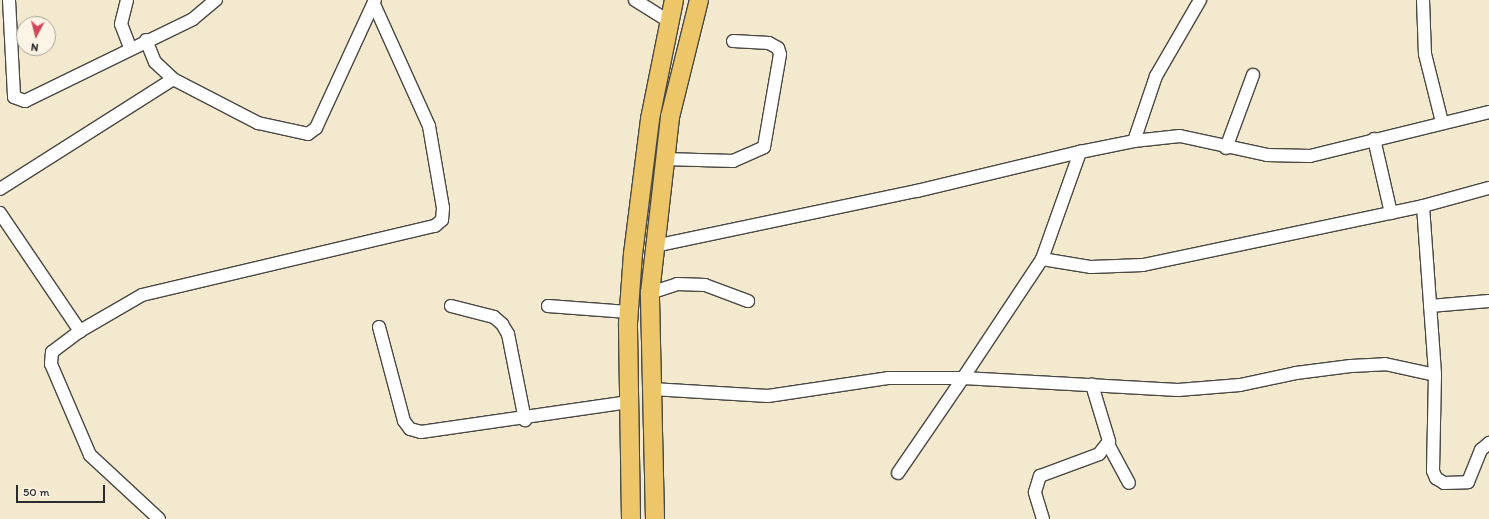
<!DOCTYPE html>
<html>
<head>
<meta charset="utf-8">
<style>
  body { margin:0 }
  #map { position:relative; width:1489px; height:519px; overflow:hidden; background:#f3e9ce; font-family:Itim,sans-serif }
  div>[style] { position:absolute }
  .roads { filter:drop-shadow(1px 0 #494843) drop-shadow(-1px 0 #494843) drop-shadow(0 1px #494843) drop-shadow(0 -1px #494843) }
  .minor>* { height:12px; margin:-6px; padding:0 6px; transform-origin:6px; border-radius:6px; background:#fff }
  .highway>* { height:18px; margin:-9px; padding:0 9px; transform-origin:9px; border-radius:9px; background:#ecc669 }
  span { translate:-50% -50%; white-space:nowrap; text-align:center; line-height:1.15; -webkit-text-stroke:3px #fcf5e5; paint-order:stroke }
  .north { position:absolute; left:16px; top:16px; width:40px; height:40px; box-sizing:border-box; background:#fcf5e5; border:1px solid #a8a49b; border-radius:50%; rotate:187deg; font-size:11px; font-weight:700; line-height:16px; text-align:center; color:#2b2b2b }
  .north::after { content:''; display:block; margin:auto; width:14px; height:18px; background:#d1495b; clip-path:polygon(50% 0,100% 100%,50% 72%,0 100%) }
  .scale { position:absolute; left:16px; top:485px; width:89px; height:18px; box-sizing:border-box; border:2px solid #2b2b2b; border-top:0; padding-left:5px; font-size:12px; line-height:14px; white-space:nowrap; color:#2b2b2b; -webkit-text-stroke:3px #fcf5e5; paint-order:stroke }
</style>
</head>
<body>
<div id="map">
  <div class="roads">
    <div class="minor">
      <div style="left:9px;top:0;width:97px;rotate:87deg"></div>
      <div style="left:14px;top:97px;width:12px;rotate:20deg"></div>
      <div style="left:25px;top:101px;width:187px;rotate:-26deg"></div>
      <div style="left:193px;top:19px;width:30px;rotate:-40deg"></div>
      <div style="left:127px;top:0;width:25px;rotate:104deg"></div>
      <div style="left:121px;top:24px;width:26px;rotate:69deg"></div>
      <div style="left:635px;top:0;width:41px;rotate:32.2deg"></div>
      <div style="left:1423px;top:0;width:54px;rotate:87.9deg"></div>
      <div style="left:1425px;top:54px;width:70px;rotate:76deg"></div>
      <div style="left:146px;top:40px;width:24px;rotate:68deg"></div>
      <div style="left:155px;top:62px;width:25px;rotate:43deg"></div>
      <div style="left:173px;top:79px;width:96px;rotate:27.4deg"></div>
      <div style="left:258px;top:123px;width:51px;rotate:12.4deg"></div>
      <div style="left:308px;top:134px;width:10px;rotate:-37deg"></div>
      <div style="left:316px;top:128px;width:141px;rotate:-65.3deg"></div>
      <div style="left:1374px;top:139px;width:76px;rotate:77.1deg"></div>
      <div style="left:1134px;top:141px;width:46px;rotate:-6.2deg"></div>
      <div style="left:1180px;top:136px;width:89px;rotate:12.3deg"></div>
      <div style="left:1267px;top:155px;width:43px;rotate:1.3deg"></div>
      <div style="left:1310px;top:156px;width:184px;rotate:-13.8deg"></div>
      <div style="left:1226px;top:148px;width:78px;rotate:-69.7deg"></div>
      <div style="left:664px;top:159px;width:69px;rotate:1.7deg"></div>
      <div style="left:733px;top:161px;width:34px;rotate:-24deg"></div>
      <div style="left:764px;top:147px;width:94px;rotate:-80.2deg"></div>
      <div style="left:780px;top:54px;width:6px;rotate:-108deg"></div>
      <div style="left:778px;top:48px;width:10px;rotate:-151deg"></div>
      <div style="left:769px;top:43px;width:36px;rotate:-177deg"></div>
      <div style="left:0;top:189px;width:205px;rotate:-32.4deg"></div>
      <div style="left:1423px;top:206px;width:169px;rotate:85.9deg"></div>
      <div style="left:1435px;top:375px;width:96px;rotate:91.2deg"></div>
      <div style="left:1433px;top:471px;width:8px;rotate:67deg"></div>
      <div style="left:1436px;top:478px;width:9px;rotate:32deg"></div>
      <div style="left:1444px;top:483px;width:24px;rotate:-2deg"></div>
      <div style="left:1468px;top:482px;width:35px;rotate:-68deg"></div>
      <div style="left:1481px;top:450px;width:11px;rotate:-41deg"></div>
      <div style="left:0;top:213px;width:143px;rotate:55.9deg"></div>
      <div style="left:80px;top:331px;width:72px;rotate:-30.1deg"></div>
      <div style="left:142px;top:295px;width:301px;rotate:-13.3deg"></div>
      <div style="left:435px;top:226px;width:9px;rotate:-41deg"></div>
      <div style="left:442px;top:220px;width:12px;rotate:-85deg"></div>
      <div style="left:443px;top:208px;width:83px;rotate:-99.7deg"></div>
      <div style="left:429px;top:126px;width:134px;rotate:-114.3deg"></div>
      <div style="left:655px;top:246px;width:268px;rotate:-11.9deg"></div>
      <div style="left:917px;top:191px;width:168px;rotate:-13.5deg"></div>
      <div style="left:1042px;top:259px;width:50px;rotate:9.3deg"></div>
      <div style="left:1091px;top:267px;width:52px;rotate:-2.2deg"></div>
      <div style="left:1143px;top:265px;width:286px;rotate:-11.9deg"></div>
      <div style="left:1423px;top:206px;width:68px;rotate:-15.3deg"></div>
      <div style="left:650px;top:293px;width:28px;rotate:-18deg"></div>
      <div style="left:677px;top:284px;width:28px;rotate:2deg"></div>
      <div style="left:705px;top:285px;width:46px;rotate:20.4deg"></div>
      <div style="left:451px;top:306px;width:44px;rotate:14.3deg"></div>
      <div style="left:494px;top:317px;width:11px;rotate:41deg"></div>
      <div style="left:502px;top:324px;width:12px;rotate:59deg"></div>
      <div style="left:508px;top:334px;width:88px;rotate:78.8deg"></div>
      <div style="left:548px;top:306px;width:80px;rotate:4.3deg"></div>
      <div style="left:1430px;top:306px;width:59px;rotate:-4.8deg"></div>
      <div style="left:379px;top:327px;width:97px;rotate:75.1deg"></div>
      <div style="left:404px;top:421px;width:10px;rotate:53deg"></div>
      <div style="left:410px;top:429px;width:11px;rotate:15deg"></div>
      <div style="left:421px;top:432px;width:210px;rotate:-8.2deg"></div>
      <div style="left:80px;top:331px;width:35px;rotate:143deg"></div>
      <div style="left:52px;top:352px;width:12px;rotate:95deg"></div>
      <div style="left:51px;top:364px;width:99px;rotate:66.8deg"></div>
      <div style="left:90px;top:455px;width:94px;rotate:42.8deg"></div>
      <div style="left:652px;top:389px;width:116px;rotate:3.5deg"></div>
      <div style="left:768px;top:396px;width:121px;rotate:-8.5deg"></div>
      <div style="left:888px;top:378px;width:75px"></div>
      <div style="left:963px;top:378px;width:143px;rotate:-56.4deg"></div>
      <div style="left:1042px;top:259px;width:114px;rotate:-70.4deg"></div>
      <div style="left:1080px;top:152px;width:55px;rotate:-11.5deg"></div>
      <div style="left:1134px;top:141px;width:69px;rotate:-71.3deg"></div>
      <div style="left:1156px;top:76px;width:88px;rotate:-59.9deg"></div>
      <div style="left:1108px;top:444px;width:44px;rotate:61.7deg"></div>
      <div style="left:898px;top:473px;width:115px;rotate:-55.6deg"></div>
      <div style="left:963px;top:378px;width:215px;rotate:3.2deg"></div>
      <div style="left:1178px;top:390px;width:62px;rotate:-4.6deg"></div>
      <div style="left:1240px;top:385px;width:57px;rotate:-12.1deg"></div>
      <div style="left:1296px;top:373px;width:55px;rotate:-7.3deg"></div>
      <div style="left:1351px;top:366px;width:34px;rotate:-3deg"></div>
      <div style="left:1385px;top:364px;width:51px;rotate:12.4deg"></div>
      <div style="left:1043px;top:519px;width:28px;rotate:-107deg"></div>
      <div style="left:1035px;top:492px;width:17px;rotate:-73deg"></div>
      <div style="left:1040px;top:476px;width:63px;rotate:-20.4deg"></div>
      <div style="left:1099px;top:454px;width:16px;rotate:-52deg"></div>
      <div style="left:1109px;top:441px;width:59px;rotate:-106.9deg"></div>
    </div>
    <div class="highway">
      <div style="left:631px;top:519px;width:196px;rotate:-90.9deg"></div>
      <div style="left:628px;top:323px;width:69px;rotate:-85.9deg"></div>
      <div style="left:633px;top:254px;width:136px;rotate:-82.8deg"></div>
      <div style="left:650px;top:119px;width:121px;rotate:-78.6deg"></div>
      <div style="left:655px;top:519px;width:226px;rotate:-91.3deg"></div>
      <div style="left:650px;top:293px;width:177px;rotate:-83.5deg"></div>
      <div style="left:670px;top:117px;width:121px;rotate:-76.1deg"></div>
    </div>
  </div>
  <div class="north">N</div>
  <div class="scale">50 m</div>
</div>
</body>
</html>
